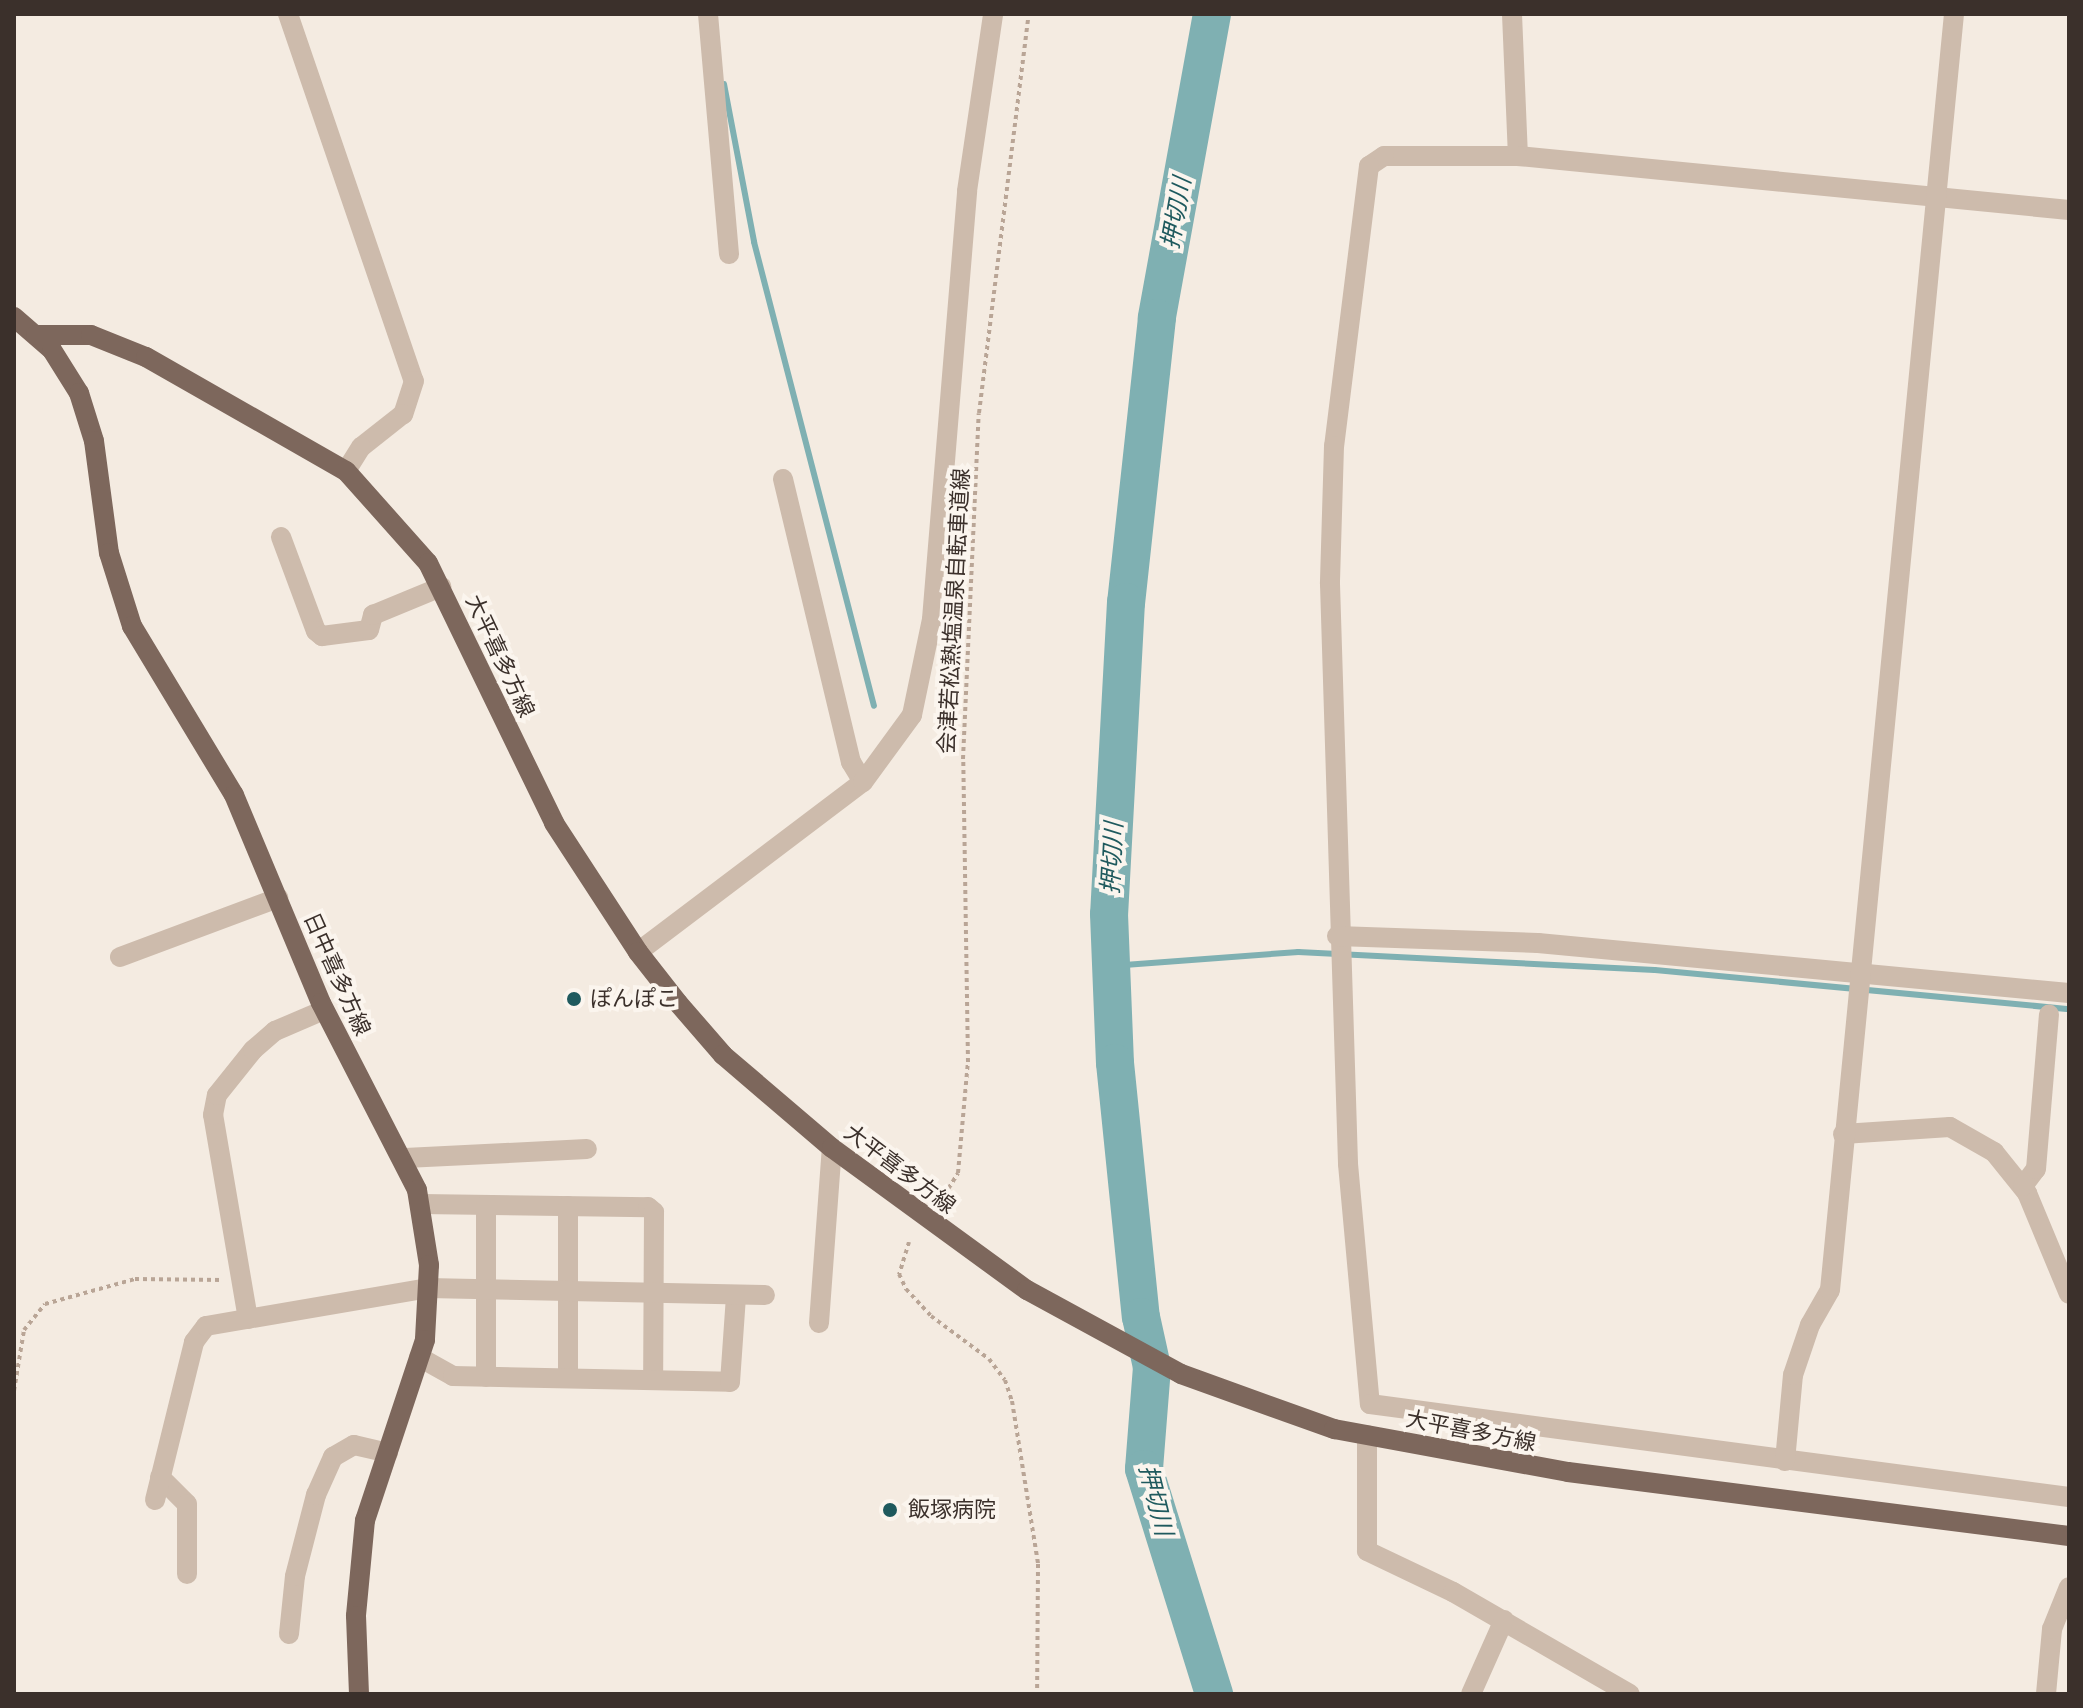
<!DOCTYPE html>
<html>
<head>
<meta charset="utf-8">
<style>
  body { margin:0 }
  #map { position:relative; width:2083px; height:1708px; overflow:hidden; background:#f4ebe1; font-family:"Space Grotesk","Noto Sans JP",sans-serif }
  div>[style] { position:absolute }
  .stream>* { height:6px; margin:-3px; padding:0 3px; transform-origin:3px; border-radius:3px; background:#7fb0b2 }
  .river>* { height:38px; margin:-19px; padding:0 19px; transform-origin:19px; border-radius:19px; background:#7fb0b2 }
  .path>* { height:4px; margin-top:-2px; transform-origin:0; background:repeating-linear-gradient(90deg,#b9a596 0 4px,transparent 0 8px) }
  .minor>* { height:20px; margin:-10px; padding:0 10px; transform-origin:10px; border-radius:10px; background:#cdbbac }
  .major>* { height:20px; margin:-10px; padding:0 10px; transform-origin:10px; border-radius:10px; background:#7d675c }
  .dots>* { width:22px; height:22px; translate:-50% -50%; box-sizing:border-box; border:4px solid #fbf5ee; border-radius:50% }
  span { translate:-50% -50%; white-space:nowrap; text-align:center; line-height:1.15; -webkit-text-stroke:8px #fbf5ee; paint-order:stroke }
  .street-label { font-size:22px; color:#3b302b }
  .poi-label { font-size:22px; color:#3b302b }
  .left { translate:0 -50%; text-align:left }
  .water-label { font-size:24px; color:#1f5a5e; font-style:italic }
  .frame { position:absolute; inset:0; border:16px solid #3b302b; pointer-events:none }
</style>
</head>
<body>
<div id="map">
  <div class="stream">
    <div style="left:724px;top:84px;width:161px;rotate:79.2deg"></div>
    <div style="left:754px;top:242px;width:479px;rotate:75.5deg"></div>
    <div style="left:1111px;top:966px;width:188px;rotate:-4.3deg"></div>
    <div style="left:1298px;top:952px;width:357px;rotate:2.9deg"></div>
    <div style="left:1655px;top:970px;width:416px;rotate:5.4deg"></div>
  </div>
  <div class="river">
    <div style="left:1212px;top:14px;width:309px;rotate:100.3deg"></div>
    <div style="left:1157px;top:318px;width:286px;rotate:96.2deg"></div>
    <div style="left:1126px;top:602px;width:312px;rotate:93.1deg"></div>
    <div style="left:1109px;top:914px;width:149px;rotate:87.7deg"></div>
    <div style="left:1115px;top:1063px;width:255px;rotate:84.2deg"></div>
    <div style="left:1141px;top:1317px;width:51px;rotate:77.6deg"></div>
    <div style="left:1152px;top:1367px;width:102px;rotate:94.5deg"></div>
    <div style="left:1144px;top:1469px;width:236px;rotate:72.7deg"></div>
  </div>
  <div class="path">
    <div style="left:940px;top:1202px;width:34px;rotate:-58deg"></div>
    <div style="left:958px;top:1173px;width:111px;rotate:-84.9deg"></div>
    <div style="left:968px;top:1062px;width:303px;rotate:-90.9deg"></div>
    <div style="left:963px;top:759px;width:346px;rotate:-87.4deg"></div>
    <div style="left:979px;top:413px;width:402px;rotate:-82.9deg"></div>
    <div style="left:909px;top:1242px;width:34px;rotate:107deg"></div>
    <div style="left:899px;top:1274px;width:17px;rotate:65deg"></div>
    <div style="left:906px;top:1289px;width:37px;rotate:47deg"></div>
    <div style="left:931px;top:1316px;width:72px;rotate:36.6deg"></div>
    <div style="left:989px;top:1359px;width:26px;rotate:53deg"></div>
    <div style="left:1005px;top:1380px;width:22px;rotate:72deg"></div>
    <div style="left:1012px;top:1401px;width:165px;rotate:80.9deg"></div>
    <div style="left:1038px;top:1564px;width:130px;rotate:90.4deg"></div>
    <div style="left:14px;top:1391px;width:62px;rotate:-80.7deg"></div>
    <div style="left:24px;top:1330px;width:33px;rotate:-51deg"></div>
    <div style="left:45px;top:1304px;width:93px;rotate:-15.5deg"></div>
    <div style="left:135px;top:1279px;width:88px;rotate:0.7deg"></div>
  </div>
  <div class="minor">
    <div style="left:288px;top:14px;width:388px;rotate:71.1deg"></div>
    <div style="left:414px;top:381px;width:35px;rotate:108deg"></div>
    <div style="left:403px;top:414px;width:53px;rotate:141.8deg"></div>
    <div style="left:361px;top:447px;width:28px;rotate:122deg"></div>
    <div style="left:708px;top:14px;width:241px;rotate:85deg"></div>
    <div style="left:1512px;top:14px;width:142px;rotate:87.6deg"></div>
    <div style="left:2069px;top:210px;width:554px;rotate:-174.4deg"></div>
    <div style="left:1518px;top:156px;width:134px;rotate:180deg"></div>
    <div style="left:1384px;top:156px;width:18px;rotate:146deg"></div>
    <div style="left:1369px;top:166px;width:282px;rotate:97.1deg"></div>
    <div style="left:1334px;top:446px;width:138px;rotate:91.7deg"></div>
    <div style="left:1330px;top:584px;width:580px;rotate:88.22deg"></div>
    <div style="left:1348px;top:1164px;width:241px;rotate:84.8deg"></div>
    <div style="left:1370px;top:1404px;width:705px;rotate:7.58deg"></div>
    <div style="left:783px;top:479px;width:291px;rotate:76.5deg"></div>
    <div style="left:851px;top:762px;width:23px;rotate:59deg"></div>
    <div style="left:281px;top:537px;width:100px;rotate:69.6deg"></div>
    <div style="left:316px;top:631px;width:8px;rotate:40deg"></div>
    <div style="left:322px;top:636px;width:47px;rotate:-7.3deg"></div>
    <div style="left:369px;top:630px;width:16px;rotate:-75deg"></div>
    <div style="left:373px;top:615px;width:74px;rotate:-22.4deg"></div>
    <div style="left:1337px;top:936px;width:201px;rotate:2deg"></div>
    <div style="left:1538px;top:943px;width:533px;rotate:5.38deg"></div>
    <div style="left:638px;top:952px;width:282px;rotate:-37.1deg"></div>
    <div style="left:863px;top:782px;width:83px;rotate:-53.8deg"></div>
    <div style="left:912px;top:715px;width:98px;rotate:-78.2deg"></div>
    <div style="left:932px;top:619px;width:429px;rotate:-85.3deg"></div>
    <div style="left:967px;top:191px;width:179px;rotate:-81.6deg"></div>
    <div style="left:120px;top:957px;width:169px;rotate:-20.5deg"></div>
    <div style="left:1843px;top:1134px;width:107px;rotate:-3.7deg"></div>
    <div style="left:1950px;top:1127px;width:51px;rotate:29.6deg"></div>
    <div style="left:1994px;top:1152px;width:53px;rotate:51.2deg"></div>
    <div style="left:2027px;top:1193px;width:109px;rotate:67.4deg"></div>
    <div style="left:405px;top:1158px;width:182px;rotate:-2.8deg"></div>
    <div style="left:2023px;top:1186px;width:21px;rotate:-53deg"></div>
    <div style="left:2036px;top:1169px;width:155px;rotate:-85.2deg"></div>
    <div style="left:421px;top:1204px;width:227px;rotate:0.8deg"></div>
    <div style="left:648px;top:1207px;width:8px;rotate:40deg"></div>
    <div style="left:654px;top:1212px;width:168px;rotate:90.3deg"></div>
    <div style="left:568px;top:1206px;width:172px;rotate:90deg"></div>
    <div style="left:248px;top:1319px;width:207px;rotate:-99.7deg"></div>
    <div style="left:213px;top:1115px;width:20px;rotate:-79deg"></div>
    <div style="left:217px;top:1095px;width:58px;rotate:-51.3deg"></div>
    <div style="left:253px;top:1050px;width:29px;rotate:-41deg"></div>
    <div style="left:275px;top:1031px;width:53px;rotate:-23.2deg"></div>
    <div style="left:819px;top:1323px;width:175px;rotate:-85.8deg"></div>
    <div style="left:419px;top:1357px;width:39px;rotate:29deg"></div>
    <div style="left:453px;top:1376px;width:277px;rotate:1.2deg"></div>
    <div style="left:730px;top:1382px;width:86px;rotate:-86deg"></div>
    <div style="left:486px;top:1377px;width:172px;rotate:-90deg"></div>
    <div style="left:1367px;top:1435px;width:116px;rotate:90deg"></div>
    <div style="left:1367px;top:1551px;width:95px;rotate:25.5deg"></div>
    <div style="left:1453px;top:1592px;width:204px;rotate:30deg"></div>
    <div style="left:1785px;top:1461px;width:86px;rotate:-84.7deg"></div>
    <div style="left:1793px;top:1375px;width:53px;rotate:-71.2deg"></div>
    <div style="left:1810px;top:1325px;width:40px;rotate:-60.3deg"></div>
    <div style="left:1830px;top:1290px;width:1282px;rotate:-84.45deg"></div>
    <div style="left:160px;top:1477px;width:38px;rotate:45deg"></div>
    <div style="left:187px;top:1504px;width:70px;rotate:90deg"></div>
    <div style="left:155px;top:1500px;width:163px;rotate:-76.1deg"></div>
    <div style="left:194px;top:1342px;width:20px;rotate:-53deg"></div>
    <div style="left:206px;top:1326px;width:225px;rotate:-9.7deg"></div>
    <div style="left:428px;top:1288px;width:337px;rotate:1.2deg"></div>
    <div style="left:289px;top:1634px;width:58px;rotate:-84.1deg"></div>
    <div style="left:295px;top:1576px;width:84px;rotate:-75.5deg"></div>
    <div style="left:316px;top:1495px;width:42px;rotate:-65.9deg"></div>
    <div style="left:333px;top:1457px;width:24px;rotate:-30deg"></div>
    <div style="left:354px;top:1445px;width:35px;rotate:13deg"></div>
    <div style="left:1471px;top:1694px;width:81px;rotate:-66deg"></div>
    <div style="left:2046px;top:1694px;width:65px;rotate:-84.7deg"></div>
    <div style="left:2052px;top:1629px;width:45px;rotate:-68deg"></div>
  </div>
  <div class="major">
    <div style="left:14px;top:317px;width:50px;rotate:41deg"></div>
    <div style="left:52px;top:350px;width:51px;rotate:57.9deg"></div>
    <div style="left:79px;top:393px;width:50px;rotate:72.6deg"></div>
    <div style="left:94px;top:441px;width:113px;rotate:82.4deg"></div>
    <div style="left:109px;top:553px;width:77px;rotate:72.5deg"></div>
    <div style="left:132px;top:626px;width:197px;rotate:58.9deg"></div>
    <div style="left:234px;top:795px;width:225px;rotate:67.3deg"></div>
    <div style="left:321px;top:1003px;width:210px;rotate:62.8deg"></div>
    <div style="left:417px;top:1190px;width:76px;rotate:80.9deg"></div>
    <div style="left:429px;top:1265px;width:75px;rotate:93.1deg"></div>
    <div style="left:425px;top:1340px;width:190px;rotate:108.4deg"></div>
    <div style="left:365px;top:1520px;width:96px;rotate:95.4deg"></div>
    <div style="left:356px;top:1616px;width:78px;rotate:87.8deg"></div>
    <div style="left:36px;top:335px;width:55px"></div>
    <div style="left:91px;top:335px;width:59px;rotate:21.8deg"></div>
    <div style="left:146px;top:357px;width:230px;rotate:29.7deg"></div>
    <div style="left:346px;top:471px;width:123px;rotate:48.3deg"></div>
    <div style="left:428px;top:563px;width:289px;rotate:64.1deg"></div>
    <div style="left:554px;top:823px;width:154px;rotate:56.9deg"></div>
    <div style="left:638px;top:952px;width:65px;rotate:51.9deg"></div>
    <div style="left:678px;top:1003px;width:69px;rotate:49.1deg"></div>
    <div style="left:723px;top:1055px;width:143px;rotate:40.5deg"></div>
    <div style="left:832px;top:1148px;width:241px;rotate:36.1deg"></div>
    <div style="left:1027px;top:1290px;width:175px;rotate:28.6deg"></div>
    <div style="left:1181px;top:1374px;width:163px;rotate:19.8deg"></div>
    <div style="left:1334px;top:1429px;width:238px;rotate:10.4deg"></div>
    <div style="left:1568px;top:1472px;width:505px;rotate:7.28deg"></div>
  </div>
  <div class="dots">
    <div style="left:574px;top:999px;background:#1f5a5e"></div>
    <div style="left:890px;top:1510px;background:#1f5a5e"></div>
  </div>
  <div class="street-label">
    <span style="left:954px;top:611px;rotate:-87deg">会津若松熱塩温泉自転車道線</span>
    <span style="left:500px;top:656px;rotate:65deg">大平喜多方線</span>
    <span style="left:337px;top:974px;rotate:66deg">日中喜多方線</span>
    <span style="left:900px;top:1169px;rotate:37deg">大平喜多方線</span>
    <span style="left:1471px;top:1431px;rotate:11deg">大平喜多方線</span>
  </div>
  <div class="poi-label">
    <span class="left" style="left:590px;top:999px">ぽんぽこ</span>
    <span class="left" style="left:908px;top:1510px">飯塚病院</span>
  </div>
  <div class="water-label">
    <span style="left:1176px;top:213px;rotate:-80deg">押切川</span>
    <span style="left:1112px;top:858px;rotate:-87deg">押切川</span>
    <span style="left:1156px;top:1500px;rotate:76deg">押切川</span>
  </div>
  <div class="frame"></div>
</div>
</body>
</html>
